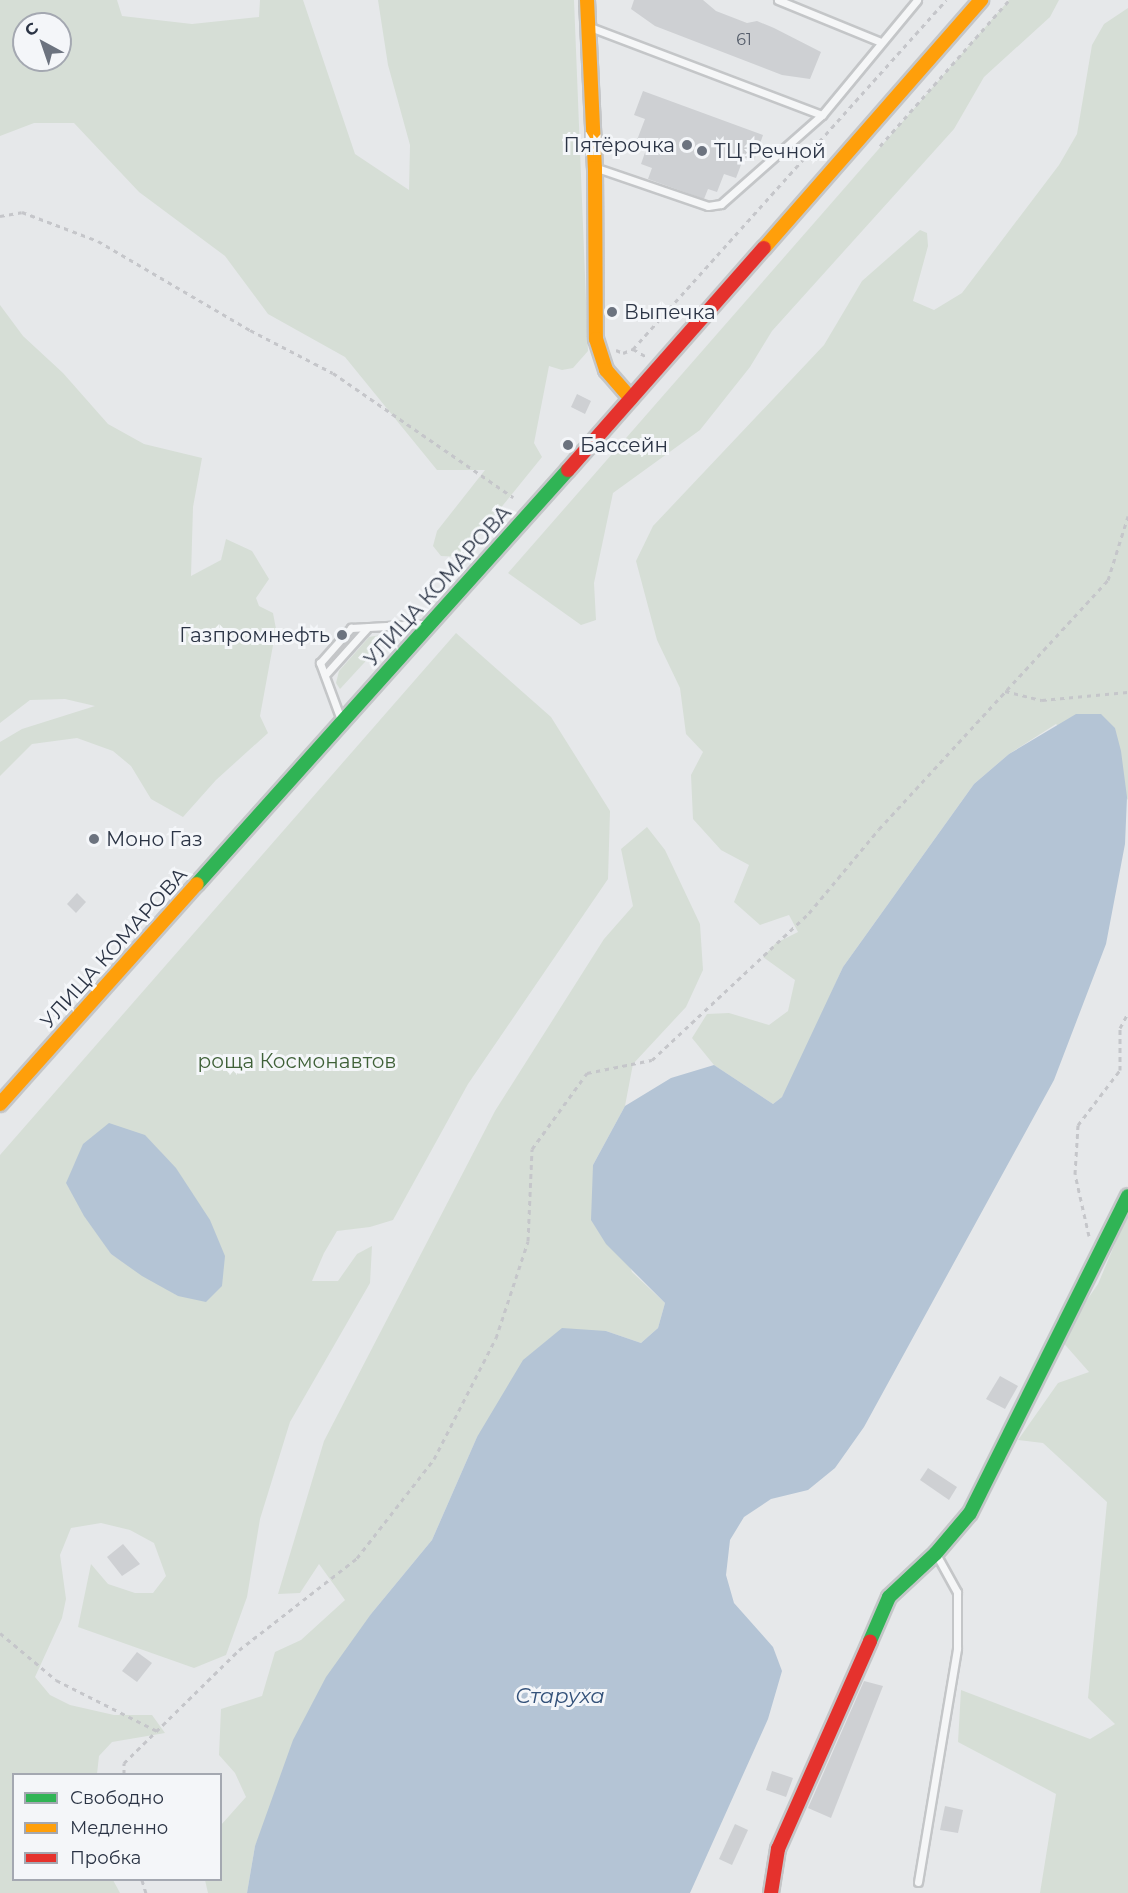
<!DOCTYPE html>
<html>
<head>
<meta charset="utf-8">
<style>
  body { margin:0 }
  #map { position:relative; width:1128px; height:1893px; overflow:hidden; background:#e6e8ea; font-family:Montserrat,sans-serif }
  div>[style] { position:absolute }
  .green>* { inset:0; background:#d6ded6 }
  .water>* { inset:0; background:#b4c4d5 }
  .building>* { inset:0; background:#ced0d3 }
  .path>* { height:3px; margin-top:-1.5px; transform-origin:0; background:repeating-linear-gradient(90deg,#c5c6ca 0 4.5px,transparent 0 9px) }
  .roads { filter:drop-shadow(2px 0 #c4c6c8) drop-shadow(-2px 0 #c4c6c8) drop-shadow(0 2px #c4c6c8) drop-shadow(0 -2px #c4c6c8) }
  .lane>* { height:7px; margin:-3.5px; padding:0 3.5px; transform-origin:3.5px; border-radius:3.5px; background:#f5f6f7 }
  .fast>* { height:14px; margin:-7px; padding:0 7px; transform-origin:7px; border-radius:7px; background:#30b455 }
  .slow>* { height:14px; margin:-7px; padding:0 7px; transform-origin:7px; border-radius:7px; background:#ff9f0a }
  .jam>* { height:14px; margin:-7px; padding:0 7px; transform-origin:7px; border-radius:7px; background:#e5322d }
  .dots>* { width:16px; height:16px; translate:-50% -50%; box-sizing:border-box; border:3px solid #f4f6f9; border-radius:50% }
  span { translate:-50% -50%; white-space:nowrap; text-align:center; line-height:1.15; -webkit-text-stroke:6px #f4f6f9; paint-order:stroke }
  .number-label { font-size:16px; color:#545c69 }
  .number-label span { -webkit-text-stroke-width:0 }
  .poi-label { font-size:20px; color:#2b3445 }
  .right { translate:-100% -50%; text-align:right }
  .left { translate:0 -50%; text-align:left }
  .street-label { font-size:20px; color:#2b3445 }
  .park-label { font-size:20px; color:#3f6138 }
  .water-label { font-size:21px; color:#34527a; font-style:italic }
  .legend { position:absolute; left:12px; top:1773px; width:210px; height:108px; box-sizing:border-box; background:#f4f6f9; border:2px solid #a4a8b1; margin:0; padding:8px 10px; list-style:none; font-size:18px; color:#2b3445 }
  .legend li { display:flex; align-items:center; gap:12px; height:30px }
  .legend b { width:30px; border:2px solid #a4a8b1 }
  .north { position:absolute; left:12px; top:12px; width:60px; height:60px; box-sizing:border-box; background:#f4f6f9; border:2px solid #a4a8b1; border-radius:50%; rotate:320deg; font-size:16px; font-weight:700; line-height:24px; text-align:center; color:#2b3445 }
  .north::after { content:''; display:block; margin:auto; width:21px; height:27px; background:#6c737f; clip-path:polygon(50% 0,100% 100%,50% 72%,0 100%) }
</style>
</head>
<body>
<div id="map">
  <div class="green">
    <div style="clip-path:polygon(evenodd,0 0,117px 0,122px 16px,192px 24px,259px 17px,260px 0,303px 0,355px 154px,409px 190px,410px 145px,388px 65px,378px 0,574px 0,588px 351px,573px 368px,562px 370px,549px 366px,534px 443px,542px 457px,461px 557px,441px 556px,433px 546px,437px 531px,485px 470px,437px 470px,345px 357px,268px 314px,225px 256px,139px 192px,74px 123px,34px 123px,0 136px,0 0,24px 24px,60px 24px,60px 60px,24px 60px,24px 24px)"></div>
    <div style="clip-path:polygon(1009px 0,1059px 0,1050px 17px,984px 77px,954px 129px,772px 331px,750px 367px,700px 430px,613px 493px,594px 583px,596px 620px,581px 625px,508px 573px)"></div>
    <div style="clip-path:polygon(1128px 8px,1128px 800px,1056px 724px,1009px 754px,974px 784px,843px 967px,795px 1074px,782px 1097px,773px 1104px,714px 1065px,692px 1038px,707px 1014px,729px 1013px,769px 1025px,788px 1011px,795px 980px,763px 957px,776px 943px,798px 932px,789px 915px,760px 925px,734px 902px,749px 865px,721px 850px,693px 819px,691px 775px,703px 752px,686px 734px,680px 688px,657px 640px,636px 561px,653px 526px,824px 345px,862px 281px,920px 230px,927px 233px,928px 246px,913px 301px,934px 310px,962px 293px,1059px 165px,1077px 134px,1092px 45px,1104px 24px)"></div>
    <div style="clip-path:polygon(0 305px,23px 336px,63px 373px,108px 424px,144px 444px,202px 458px,193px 507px,191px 576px,221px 560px,226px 539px,252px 551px,269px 579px,256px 598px,259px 606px,273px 613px,276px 629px,260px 716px,268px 733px,216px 780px,183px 817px,151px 799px,131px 766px,113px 751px,77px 738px,32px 744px,0 776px,0 742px,22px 729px,95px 706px,65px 699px,30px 700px,0 723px)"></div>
    <div style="clip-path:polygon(evenodd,456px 633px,551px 717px,610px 811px,608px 879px,468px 1084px,393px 1220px,370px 1227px,337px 1231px,324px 1253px,312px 1281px,338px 1281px,357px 1254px,372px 1246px,370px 1283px,290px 1422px,260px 1519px,247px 1597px,226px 1655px,194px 1668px,78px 1627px,91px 1564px,108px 1584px,135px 1593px,153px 1593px,166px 1576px,154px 1543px,130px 1530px,101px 1523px,71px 1528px,60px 1555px,66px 1599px,62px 1618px,35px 1677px,50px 1695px,70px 1705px,114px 1715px,152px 1715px,165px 1733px,112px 1742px,99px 1756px,97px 1774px,14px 1774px,14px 1880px,113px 1880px,120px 1893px,0 1893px,0 1155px,456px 633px,66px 1183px,178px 1296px,111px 1254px,66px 1183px)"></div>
    <div style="clip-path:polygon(387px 634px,387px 638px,340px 689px,336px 683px,339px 671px,369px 637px)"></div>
    <div style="clip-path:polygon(647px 827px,665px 850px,700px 924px,703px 970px,686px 1007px,633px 1064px,625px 1106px,593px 1165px,632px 1272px,665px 1303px,658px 1328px,641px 1343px,606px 1331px,477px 1437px,432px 1540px,371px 1614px,255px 1846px,247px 1893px,208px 1893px,205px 1880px,220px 1880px,221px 1825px,246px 1797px,235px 1773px,219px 1755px,221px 1709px,262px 1696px,275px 1652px,301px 1640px,345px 1600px,319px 1564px,300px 1593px,278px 1594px,324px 1441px,495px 1111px,604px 939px,633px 906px,621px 849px)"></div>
    <div style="clip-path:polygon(1128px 1213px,1128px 1893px,1040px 1893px,1056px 1794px,958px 1742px,961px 1690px,1090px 1739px,1115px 1724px,1088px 1698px,1107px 1502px,1043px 1443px,1018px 1440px,1058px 1383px,1089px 1372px,1060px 1339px,1098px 1284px)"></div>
  </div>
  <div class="water">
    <div style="clip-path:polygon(1076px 714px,1101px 714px,1115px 728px,1121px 751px,1127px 797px,1125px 844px,1106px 944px,1054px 1080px,864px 1427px,835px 1468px,808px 1490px,771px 1499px,744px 1517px,730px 1540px,726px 1575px,734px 1603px,773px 1647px,782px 1671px,768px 1719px,690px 1893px,247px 1893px,255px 1846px,293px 1740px,326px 1677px,371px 1614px,432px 1540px,477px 1437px,523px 1360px,562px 1328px,606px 1331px,641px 1343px,658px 1328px,665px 1303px,606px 1244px,591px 1220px,593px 1165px,625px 1106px,671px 1078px,714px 1065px,773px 1104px,782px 1097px,843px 967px,974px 784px,1009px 754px)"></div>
    <div style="clip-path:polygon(109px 1123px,145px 1135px,176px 1168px,210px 1220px,225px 1256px,222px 1286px,206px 1302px,178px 1296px,142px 1276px,111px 1254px,84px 1216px,66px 1183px,83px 1144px)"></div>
  </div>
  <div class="building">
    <div style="clip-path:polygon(634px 0,703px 0,716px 11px,747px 23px,757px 21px,774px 28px,821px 52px,810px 79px,782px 75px,655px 26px,631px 9px)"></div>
    <div style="clip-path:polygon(643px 91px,763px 135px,754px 161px,744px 157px,736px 178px,724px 174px,717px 192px,708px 189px,704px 199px,648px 179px,652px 168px,641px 164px,648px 144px,637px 140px,645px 119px,634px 115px)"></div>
    <div style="clip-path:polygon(577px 394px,591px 401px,585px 414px,571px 407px)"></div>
    <div style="clip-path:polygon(77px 893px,86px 902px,76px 913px,67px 904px)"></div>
    <div style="clip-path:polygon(1000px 1376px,1018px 1386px,1005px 1409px,986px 1399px)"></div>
    <div style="clip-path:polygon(928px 1468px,957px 1487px,949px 1500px,920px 1480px)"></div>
    <div style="clip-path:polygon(123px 1544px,140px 1564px,122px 1576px,107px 1557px)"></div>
    <div style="clip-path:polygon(137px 1652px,152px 1663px,137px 1682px,122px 1671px)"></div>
    <div style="clip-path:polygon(864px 1681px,883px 1686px,831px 1818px,808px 1808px)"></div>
    <div style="clip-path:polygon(772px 1771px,793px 1778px,786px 1797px,766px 1790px)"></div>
    <div style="clip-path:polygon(945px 1806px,963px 1810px,958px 1833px,940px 1830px)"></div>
    <div style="clip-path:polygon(735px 1824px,748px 1830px,732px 1865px,719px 1859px)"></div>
  </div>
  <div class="path">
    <div style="left:880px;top:146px;width:195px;rotate:-48.5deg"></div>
    <div style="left:0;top:216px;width:22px;rotate:-10deg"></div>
    <div style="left:22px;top:212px;width:81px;rotate:20.9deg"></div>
    <div style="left:98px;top:241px;width:176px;rotate:30.4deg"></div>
    <div style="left:250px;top:330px;width:93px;rotate:27.4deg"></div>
    <div style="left:333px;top:373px;width:219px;rotate:34.6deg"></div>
    <div style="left:633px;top:349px;width:16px;rotate:30deg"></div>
    <div style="left:616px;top:350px;width:8px;rotate:23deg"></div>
    <div style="left:623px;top:353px;width:11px;rotate:-22deg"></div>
    <div style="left:633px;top:349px;width:469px;rotate:-48.1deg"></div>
    <div style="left:1005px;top:691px;width:38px;rotate:14deg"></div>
    <div style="left:1042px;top:700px;width:86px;rotate:-5.3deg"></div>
    <div style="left:1089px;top:1236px;width:64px;rotate:-102.7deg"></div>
    <div style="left:1075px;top:1174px;width:49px;rotate:-86.5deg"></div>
    <div style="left:1078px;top:1125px;width:69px;rotate:-52.6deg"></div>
    <div style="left:1120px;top:1070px;width:42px;rotate:-90deg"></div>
    <div style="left:1120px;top:1028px;width:17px;rotate:-62deg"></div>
    <div style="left:0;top:1633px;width:73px;rotate:40deg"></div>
    <div style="left:56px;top:1680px;width:113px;rotate:26.8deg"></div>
    <div style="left:124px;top:1774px;width:11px;rotate:-90deg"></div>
    <div style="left:124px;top:1763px;width:161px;rotate:-44.5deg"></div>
    <div style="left:239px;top:1650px;width:150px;rotate:-37.9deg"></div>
    <div style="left:357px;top:1558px;width:125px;rotate:-52.1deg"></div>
    <div style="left:434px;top:1459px;width:136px;rotate:-62.9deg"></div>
    <div style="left:496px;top:1338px;width:102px;rotate:-71.7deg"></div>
    <div style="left:528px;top:1241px;width:92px;rotate:-87.5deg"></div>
    <div style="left:532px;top:1149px;width:94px;rotate:-54.1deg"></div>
    <div style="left:587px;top:1073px;width:66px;rotate:-11.3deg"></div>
    <div style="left:652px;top:1060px;width:215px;rotate:-43.1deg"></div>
    <div style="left:809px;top:913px;width:109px;rotate:-50.2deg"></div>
    <div style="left:879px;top:829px;width:338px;rotate:-47.4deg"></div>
    <div style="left:1108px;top:580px;width:67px;rotate:-72.6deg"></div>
    <div style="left:142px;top:1880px;width:14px;rotate:73deg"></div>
  </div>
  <div class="roads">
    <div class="lane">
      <div style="left:778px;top:0;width:111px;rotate:22.2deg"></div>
      <div style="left:590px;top:27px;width:248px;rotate:20.8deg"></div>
      <div style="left:597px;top:168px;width:117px;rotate:18.9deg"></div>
      <div style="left:708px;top:206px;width:13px;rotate:-9deg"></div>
      <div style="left:721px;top:204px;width:135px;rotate:-41.4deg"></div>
      <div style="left:822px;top:115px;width:149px;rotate:-50.4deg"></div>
      <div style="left:325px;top:675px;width:64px;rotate:-48.1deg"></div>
      <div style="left:340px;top:717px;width:58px;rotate:-110.3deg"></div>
      <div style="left:320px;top:663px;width:47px;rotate:-48.5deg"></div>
      <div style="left:351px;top:628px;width:71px;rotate:-3.2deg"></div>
      <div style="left:918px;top:1882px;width:237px;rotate:-80.5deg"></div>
      <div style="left:957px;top:1648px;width:56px;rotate:-90deg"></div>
      <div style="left:957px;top:1592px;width:43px;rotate:-118.9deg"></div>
    </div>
    <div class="fast">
      <div style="left:197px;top:884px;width:556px;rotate:-48.14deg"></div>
      <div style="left:870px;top:1641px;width:48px;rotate:-66.6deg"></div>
      <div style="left:889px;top:1597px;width:64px;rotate:-43.1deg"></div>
      <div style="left:936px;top:1553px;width:52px;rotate:-49.6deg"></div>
      <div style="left:970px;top:1513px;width:354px;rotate:-63.5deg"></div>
    </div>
    <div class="slow">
      <div style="left:587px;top:0;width:168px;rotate:87.3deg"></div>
      <div style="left:595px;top:168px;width:171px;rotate:89.7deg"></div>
      <div style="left:596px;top:339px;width:33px;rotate:72deg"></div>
      <div style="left:606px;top:370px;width:38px;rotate:49deg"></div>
      <div style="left:764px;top:248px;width:330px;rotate:-48.8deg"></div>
      <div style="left:0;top:1104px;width:295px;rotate:-48.2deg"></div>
    </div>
    <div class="jam">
      <div style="left:568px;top:470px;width:296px;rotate:-48.6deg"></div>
      <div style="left:771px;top:1893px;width:45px;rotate:-81deg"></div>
      <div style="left:778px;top:1849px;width:227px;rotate:-66.1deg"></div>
    </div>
  </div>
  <div class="dots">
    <div style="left:687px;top:145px;background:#6c737f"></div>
    <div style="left:702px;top:151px;background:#6c737f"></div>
    <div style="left:612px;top:312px;background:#6c737f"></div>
    <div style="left:568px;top:445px;background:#6c737f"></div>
    <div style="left:342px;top:635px;background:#6c737f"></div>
    <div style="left:94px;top:839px;background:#6c737f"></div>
  </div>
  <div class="number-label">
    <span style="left:744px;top:40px">61</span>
  </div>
  <div class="poi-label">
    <span class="right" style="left:675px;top:145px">Пятёрочка</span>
    <span class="left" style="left:714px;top:151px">ТЦ Речной</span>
    <span class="left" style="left:624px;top:312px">Выпечка</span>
    <span class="left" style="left:580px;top:445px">Бассейн</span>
    <span class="right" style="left:330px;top:635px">Газпромнефть</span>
    <span class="left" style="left:106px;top:839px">Моно Газ</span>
  </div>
  <div class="street-label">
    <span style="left:438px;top:586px;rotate:-48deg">УЛИЦА КОМАРОВА</span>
    <span style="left:114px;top:948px;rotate:-48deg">УЛИЦА КОМАРОВА</span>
  </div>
  <div class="park-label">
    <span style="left:297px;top:1061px">роща Космонавтов</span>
  </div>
  <div class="water-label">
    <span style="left:560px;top:1696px">Старуха</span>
  </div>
  <ul class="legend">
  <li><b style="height:8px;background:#30b455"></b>Свободно</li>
  <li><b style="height:8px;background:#ff9f0a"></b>Медленно</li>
  <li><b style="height:8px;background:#e5322d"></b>Пробка</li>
  </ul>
  <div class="north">С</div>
</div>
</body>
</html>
